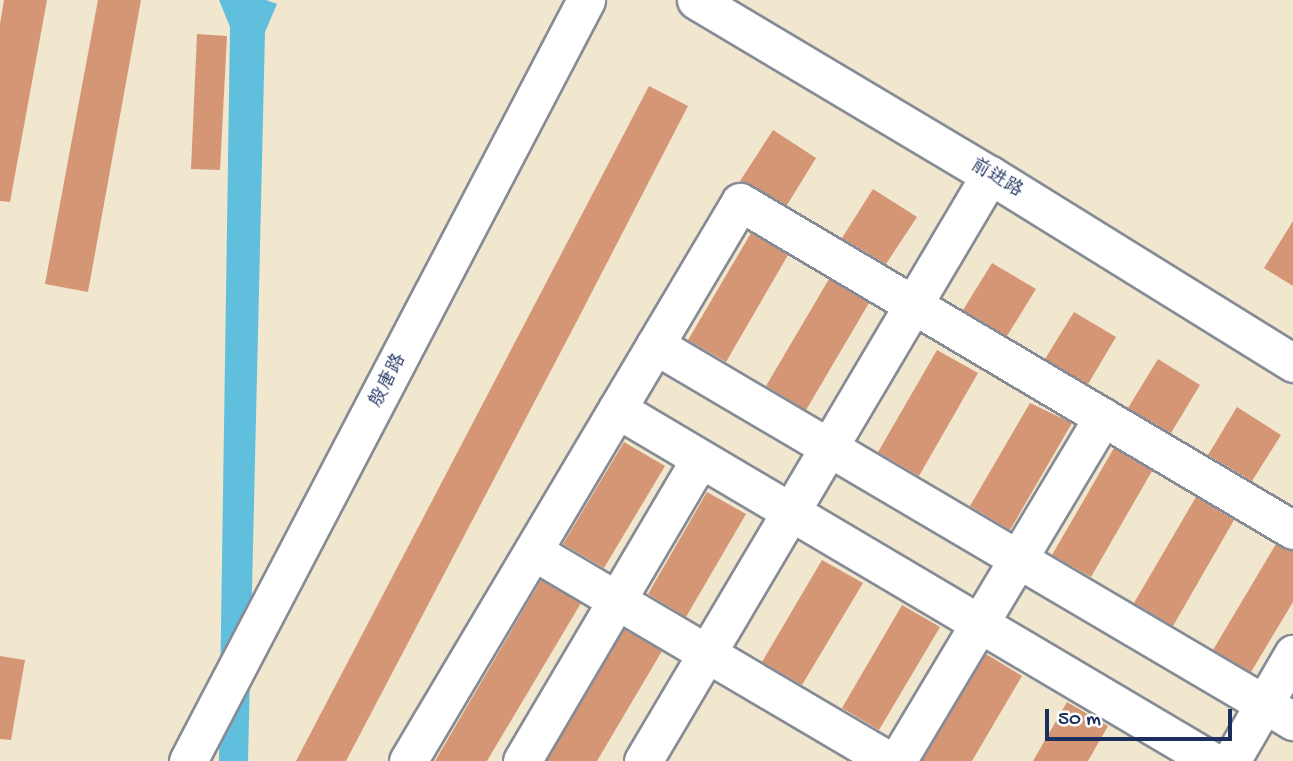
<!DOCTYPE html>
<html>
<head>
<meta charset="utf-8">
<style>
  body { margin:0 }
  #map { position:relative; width:1293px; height:761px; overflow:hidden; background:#f0e7ce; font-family:"Gochi Hand","LXGW WenKai TC",sans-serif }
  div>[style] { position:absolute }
  .water>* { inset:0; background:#5fbfdd }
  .building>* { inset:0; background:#d59676 }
  .roads { filter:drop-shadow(2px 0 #868b96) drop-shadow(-2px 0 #868b96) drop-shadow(0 2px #868b96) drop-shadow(0 -2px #868b96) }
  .minor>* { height:37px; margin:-18.5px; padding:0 18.5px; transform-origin:18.5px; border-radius:18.5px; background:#fff }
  span { translate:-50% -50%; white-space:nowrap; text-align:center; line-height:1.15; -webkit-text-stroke:5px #fff; paint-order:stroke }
  .street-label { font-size:19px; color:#1b2f5e }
  .scale { position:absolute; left:1045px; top:709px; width:187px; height:32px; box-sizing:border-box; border:4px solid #1b2f5e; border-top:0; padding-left:9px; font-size:21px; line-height:24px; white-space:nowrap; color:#1b2f5e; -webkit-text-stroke:5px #fff; paint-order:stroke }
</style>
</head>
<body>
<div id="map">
  <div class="water">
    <div style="clip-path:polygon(219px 0,266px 0,277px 4px,265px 32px,248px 761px,219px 761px,230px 27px)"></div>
  </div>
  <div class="building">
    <div style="clip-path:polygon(4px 0,47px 0,10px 202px,0 201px,0 24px)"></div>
    <div style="clip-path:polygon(98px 0,141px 0,88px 292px,45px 284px)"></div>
    <div style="clip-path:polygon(197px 34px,227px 36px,220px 170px,191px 169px)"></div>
    <div style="clip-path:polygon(649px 86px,688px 106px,578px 319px,346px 761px,296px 761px)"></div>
    <div style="clip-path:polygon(773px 130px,816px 158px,787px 205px,740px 181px)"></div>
    <div style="clip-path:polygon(873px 189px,917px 217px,886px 264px,842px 238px)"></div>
    <div style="clip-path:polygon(1293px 221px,1293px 286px,1264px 268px)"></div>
    <div style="clip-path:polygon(751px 233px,788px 255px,726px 362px,688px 340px)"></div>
    <div style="clip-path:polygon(992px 263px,1036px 289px,1007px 336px,963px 310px)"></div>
    <div style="clip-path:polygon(829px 279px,869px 303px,806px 410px,766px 386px)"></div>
    <div style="clip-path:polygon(1074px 312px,1116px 337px,1088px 384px,1045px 359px)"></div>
    <div style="clip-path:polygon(937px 350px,978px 373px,919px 476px,878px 452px)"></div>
    <div style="clip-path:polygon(1158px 359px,1200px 385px,1171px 433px,1128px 408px)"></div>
    <div style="clip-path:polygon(1030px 403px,1072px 423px,1010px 530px,970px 506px)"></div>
    <div style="clip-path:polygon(1237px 407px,1281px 435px,1252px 481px,1208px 455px)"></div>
    <div style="clip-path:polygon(624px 442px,665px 466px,604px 568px,563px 544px)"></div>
    <div style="clip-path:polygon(1114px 448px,1152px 471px,1091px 577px,1052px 555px)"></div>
    <div style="clip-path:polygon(707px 492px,746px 514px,686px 617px,648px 594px)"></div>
    <div style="clip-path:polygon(1196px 497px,1234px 520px,1173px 626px,1134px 603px)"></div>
    <div style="clip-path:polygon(1276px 544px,1293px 551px,1293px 602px,1251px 672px,1213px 650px)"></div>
    <div style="clip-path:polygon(822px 560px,863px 583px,802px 685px,762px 662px)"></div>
    <div style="clip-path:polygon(541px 580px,581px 603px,487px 761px,435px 761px)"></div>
    <div style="clip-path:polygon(902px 605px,940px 627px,879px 730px,842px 708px)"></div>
    <div style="clip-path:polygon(624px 629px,662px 651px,597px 761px,546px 761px)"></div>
    <div style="clip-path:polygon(986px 654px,1022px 676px,972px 761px,922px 761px)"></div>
    <div style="clip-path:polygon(0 656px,25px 660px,11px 740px,0 739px)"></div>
    <div style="clip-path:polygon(1067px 702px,1108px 726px,1088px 761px,1033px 761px)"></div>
  </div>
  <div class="roads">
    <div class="minor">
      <div style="left:696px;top:0;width:342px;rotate:30.8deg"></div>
      <div style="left:990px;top:175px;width:357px;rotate:31.8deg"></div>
      <div style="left:655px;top:345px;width:741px;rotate:30.51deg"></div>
      <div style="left:617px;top:409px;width:691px;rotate:30.61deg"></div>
      <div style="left:533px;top:551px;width:414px;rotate:30.5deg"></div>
      <div style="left:188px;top:761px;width:859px;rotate:-62.39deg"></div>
      <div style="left:408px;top:761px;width:650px;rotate:-59.29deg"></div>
      <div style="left:740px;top:202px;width:643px;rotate:30.67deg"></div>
      <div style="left:522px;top:761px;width:349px;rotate:-59.5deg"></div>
      <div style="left:643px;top:761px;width:681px;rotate:-59.37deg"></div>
      <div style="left:897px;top:761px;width:401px;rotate:-59.1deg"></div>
      <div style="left:1231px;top:761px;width:124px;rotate:-59.9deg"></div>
    </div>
  </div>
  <div class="street-label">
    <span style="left:996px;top:179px;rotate:31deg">前进路</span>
    <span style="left:389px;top:381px;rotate:-63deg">殷唐路</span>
  </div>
  <div class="scale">50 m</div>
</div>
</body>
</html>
